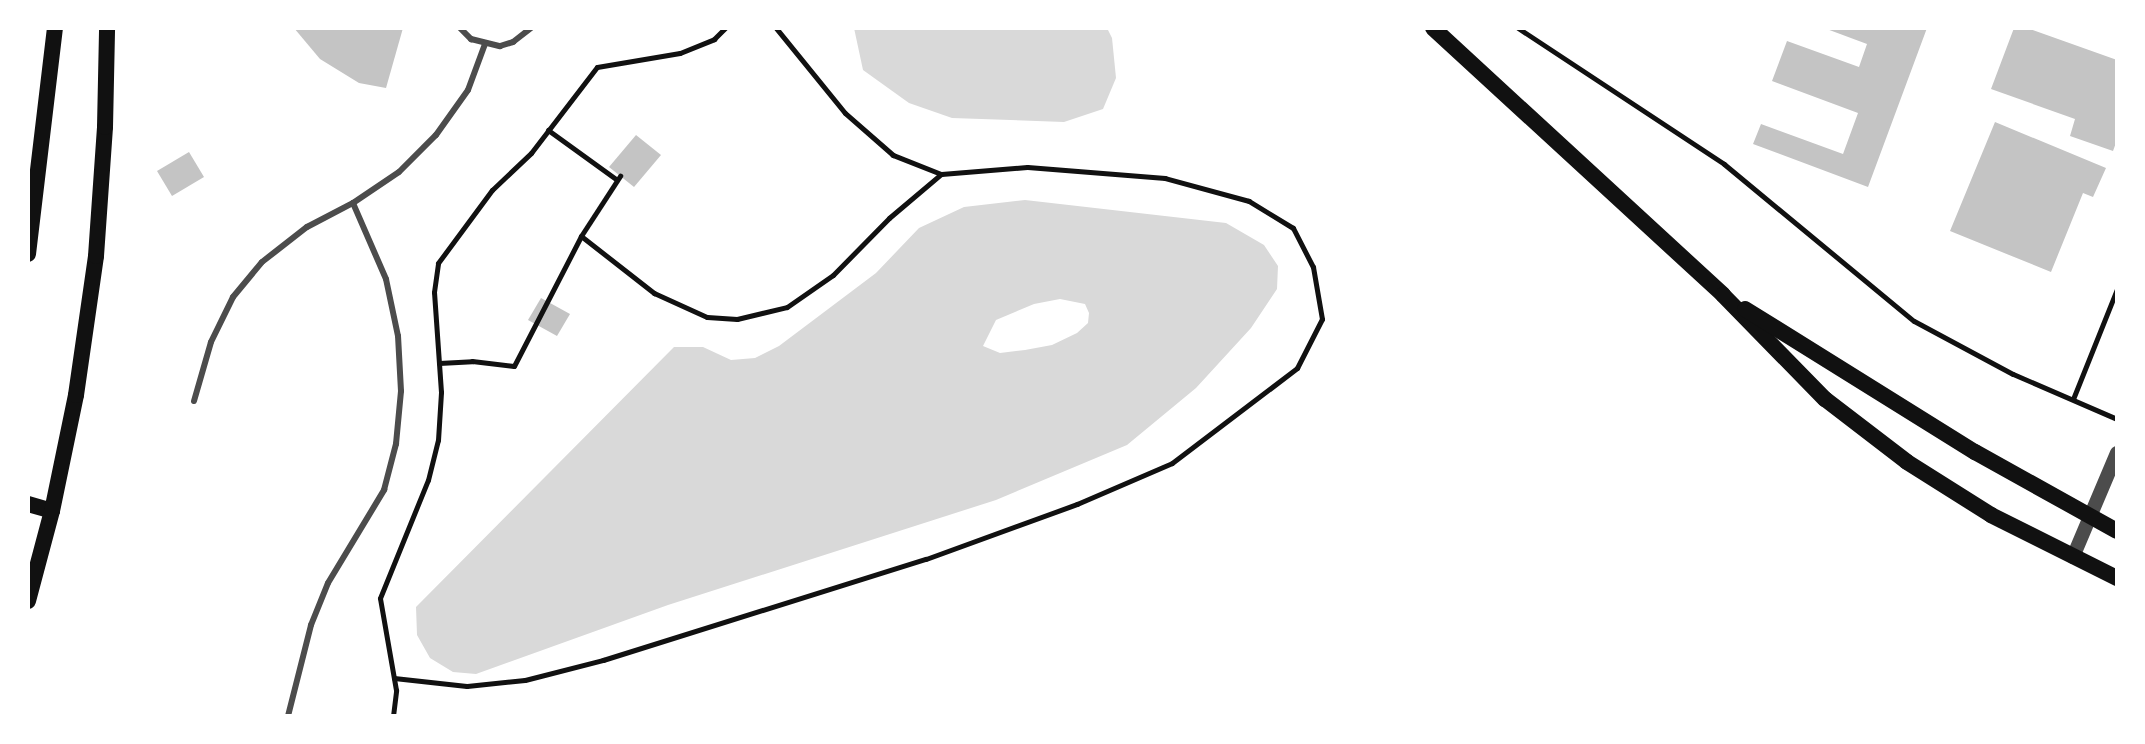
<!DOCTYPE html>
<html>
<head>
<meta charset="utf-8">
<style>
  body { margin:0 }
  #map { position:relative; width:2145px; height:744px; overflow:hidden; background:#fff; font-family:Ubuntu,sans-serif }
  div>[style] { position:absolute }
  .water>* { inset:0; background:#d9d9d9 }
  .building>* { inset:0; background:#c4c4c4 }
  .path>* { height:5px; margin:-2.5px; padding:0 2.5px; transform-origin:2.5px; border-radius:2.5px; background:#111 }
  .service>* { height:6px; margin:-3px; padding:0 3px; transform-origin:3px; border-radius:3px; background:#4c4c4c }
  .tertiary>* { height:14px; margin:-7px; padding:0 7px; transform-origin:7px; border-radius:7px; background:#4c4c4c }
  .secondary>* { height:16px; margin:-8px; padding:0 8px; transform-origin:8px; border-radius:8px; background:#111 }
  span { translate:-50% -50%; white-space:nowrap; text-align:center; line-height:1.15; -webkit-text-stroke:6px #fff; paint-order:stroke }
  .frame { position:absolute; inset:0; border:30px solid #fff; pointer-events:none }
</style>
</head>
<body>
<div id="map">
  <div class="water">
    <div style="clip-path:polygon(854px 28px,1107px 28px,1112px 38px,1116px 78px,1103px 109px,1064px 122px,952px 118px,909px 103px,863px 70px)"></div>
    <div style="clip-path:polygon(evenodd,1025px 200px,1226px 223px,1264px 245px,1278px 266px,1277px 289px,1251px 328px,1196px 388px,1127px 445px,996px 500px,668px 605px,476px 674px,453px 672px,430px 658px,417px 635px,416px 607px,674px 347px,703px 347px,731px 360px,755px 358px,779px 346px,876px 273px,919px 228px,964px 207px,1025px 200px,1060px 299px,1085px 304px,1089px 313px,1088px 323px,1077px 333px,1052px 345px,1025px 350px,1000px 353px,983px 346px,996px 320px,1034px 304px,1060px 299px)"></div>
  </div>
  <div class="building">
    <div style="clip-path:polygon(294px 28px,403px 28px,386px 88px,359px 83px,320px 59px)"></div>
    <div style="clip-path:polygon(1824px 28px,1927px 28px,1868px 187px,1753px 144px,1761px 124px,1843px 154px,1858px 113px,1772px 81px,1787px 41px,1859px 67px,1867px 44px)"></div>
    <div style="clip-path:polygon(2014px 28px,2027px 28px,2117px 60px,2117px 140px,2113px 151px,2070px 136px,2075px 119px,1991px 89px)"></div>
    <div style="clip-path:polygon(1995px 122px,2106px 168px,2093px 197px,2083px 193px,2051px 272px,1950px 231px)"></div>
    <div style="clip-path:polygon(636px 135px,661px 155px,634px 187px,609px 167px)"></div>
    <div style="clip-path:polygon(189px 152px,204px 177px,172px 196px,157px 171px)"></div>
    <div style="clip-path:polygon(541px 298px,570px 314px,557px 336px,528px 320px)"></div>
  </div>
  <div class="path">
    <div style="left:1518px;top:28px;width:247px;rotate:33.4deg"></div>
    <div style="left:1724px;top:164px;width:246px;rotate:39.6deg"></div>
    <div style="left:1914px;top:321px;width:112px;rotate:28.2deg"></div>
    <div style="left:2013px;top:374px;width:113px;rotate:23.4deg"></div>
    <div style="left:548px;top:130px;width:85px;rotate:35.9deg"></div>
    <div style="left:581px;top:236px;width:93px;rotate:38deg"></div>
    <div style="left:654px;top:293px;width:58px;rotate:24.4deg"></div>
    <div style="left:707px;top:317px;width:30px;rotate:4deg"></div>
    <div style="left:737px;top:319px;width:51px;rotate:-13.5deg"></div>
    <div style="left:787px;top:307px;width:56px;rotate:-34.8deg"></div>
    <div style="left:833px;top:275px;width:80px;rotate:-45.5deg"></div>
    <div style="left:889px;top:218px;width:68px;rotate:-40.2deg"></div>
    <div style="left:439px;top:363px;width:33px;rotate:-3deg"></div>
    <div style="left:472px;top:361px;width:42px;rotate:6.8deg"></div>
    <div style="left:514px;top:366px;width:146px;rotate:-62.7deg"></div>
    <div style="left:581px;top:236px;width:72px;rotate:-57deg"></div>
    <div style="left:2073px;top:399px;width:118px;rotate:-68.2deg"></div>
    <div style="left:394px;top:678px;width:73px;rotate:6.3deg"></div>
    <div style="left:467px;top:686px;width:58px;rotate:-5.9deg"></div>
    <div style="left:525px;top:680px;width:81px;rotate:-14.4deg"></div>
    <div style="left:603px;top:660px;width:338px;rotate:-17.4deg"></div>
    <div style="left:926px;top:559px;width:161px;rotate:-20deg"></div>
    <div style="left:1077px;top:504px;width:103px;rotate:-23.3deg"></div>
    <div style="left:1172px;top:463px;width:157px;rotate:-37.2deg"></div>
    <div style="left:1297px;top:368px;width:55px;rotate:-63deg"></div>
    <div style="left:1322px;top:319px;width:53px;rotate:-99.8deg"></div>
    <div style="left:1313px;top:267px;width:44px;rotate:-117.1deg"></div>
    <div style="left:1293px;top:228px;width:52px;rotate:-148.5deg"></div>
    <div style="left:1249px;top:201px;width:87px;rotate:-164.7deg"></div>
    <div style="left:1165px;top:178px;width:138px;rotate:-175.4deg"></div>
    <div style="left:1027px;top:167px;width:86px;rotate:175.3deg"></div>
    <div style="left:941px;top:174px;width:52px;rotate:-158.4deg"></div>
    <div style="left:893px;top:155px;width:64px;rotate:-138.8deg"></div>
    <div style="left:845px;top:113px;width:109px;rotate:-129.1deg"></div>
    <div style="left:393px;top:716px;width:26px;rotate:-83deg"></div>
    <div style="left:396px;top:690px;width:93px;rotate:-99.9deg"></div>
    <div style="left:380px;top:598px;width:127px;rotate:-67.9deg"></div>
    <div style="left:428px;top:480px;width:41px;rotate:-76deg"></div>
    <div style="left:438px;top:440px;width:48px;rotate:-86.4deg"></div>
    <div style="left:441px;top:392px;width:100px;rotate:-94deg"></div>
    <div style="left:434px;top:292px;width:29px;rotate:-82deg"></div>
    <div style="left:438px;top:263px;width:91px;rotate:-53.5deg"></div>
    <div style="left:492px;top:190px;width:54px;rotate:-43.5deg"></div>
    <div style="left:531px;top:153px;width:108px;rotate:-52.5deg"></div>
    <div style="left:597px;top:67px;width:84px;rotate:-9.6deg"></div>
    <div style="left:680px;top:53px;width:37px;rotate:-22deg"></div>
    <div style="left:714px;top:39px;width:16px;rotate:-45deg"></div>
  </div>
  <div class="service">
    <div style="left:460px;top:28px;width:16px;rotate:45deg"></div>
    <div style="left:471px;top:39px;width:30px;rotate:14deg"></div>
    <div style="left:500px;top:46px;width:14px;rotate:-17deg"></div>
    <div style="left:513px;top:42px;width:23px;rotate:-38deg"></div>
    <div style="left:194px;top:401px;width:61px;rotate:-73.9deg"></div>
    <div style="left:211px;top:342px;width:50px;rotate:-63.9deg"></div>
    <div style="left:233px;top:297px;width:45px;rotate:-50.4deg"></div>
    <div style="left:262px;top:262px;width:57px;rotate:-37.9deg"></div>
    <div style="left:307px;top:227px;width:52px;rotate:-27.6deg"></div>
    <div style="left:353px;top:203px;width:55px;rotate:-34deg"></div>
    <div style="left:399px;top:172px;width:52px;rotate:-45deg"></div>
    <div style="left:436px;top:135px;width:55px;rotate:-54.6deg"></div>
    <div style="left:468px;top:90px;width:49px;rotate:-69.7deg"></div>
    <div style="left:288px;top:716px;width:94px;rotate:-75.8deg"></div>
    <div style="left:311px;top:625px;width:45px;rotate:-68deg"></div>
    <div style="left:328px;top:583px;width:109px;rotate:-58.9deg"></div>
    <div style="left:384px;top:490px;width:48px;rotate:-75.4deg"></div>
    <div style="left:396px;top:444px;width:53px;rotate:-84.6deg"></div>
    <div style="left:401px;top:391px;width:55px;rotate:-93.1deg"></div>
    <div style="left:398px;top:336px;width:58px;rotate:-101.9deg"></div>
    <div style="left:386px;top:279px;width:83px;rotate:-113.5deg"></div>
  </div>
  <div class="tertiary">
    <div style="left:2073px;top:557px;width:113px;rotate:-67.1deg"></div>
  </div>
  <div class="secondary">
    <div style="left:1433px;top:28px;width:394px;rotate:42.6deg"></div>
    <div style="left:1723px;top:295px;width:146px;rotate:45.6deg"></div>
    <div style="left:1825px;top:399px;width:103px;rotate:37.5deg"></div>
    <div style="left:1907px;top:462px;width:99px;rotate:32.2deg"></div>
    <div style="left:1991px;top:515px;width:141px;rotate:26.6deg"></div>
    <div style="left:28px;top:254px;width:228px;rotate:-83.2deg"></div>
    <div style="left:1745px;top:309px;width:271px;rotate:31.9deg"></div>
    <div style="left:1975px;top:452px;width:162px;rotate:29.1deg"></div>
    <div style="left:28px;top:504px;width:25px;rotate:16deg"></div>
    <div style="left:28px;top:601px;width:93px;rotate:-75.1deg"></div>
    <div style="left:52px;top:511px;width:118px;rotate:-78.3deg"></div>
    <div style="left:76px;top:395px;width:140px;rotate:-81.8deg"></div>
    <div style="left:96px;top:256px;width:129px;rotate:-86deg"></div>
    <div style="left:105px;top:127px;width:99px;rotate:-88.8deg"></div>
  </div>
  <div class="frame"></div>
</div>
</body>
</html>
